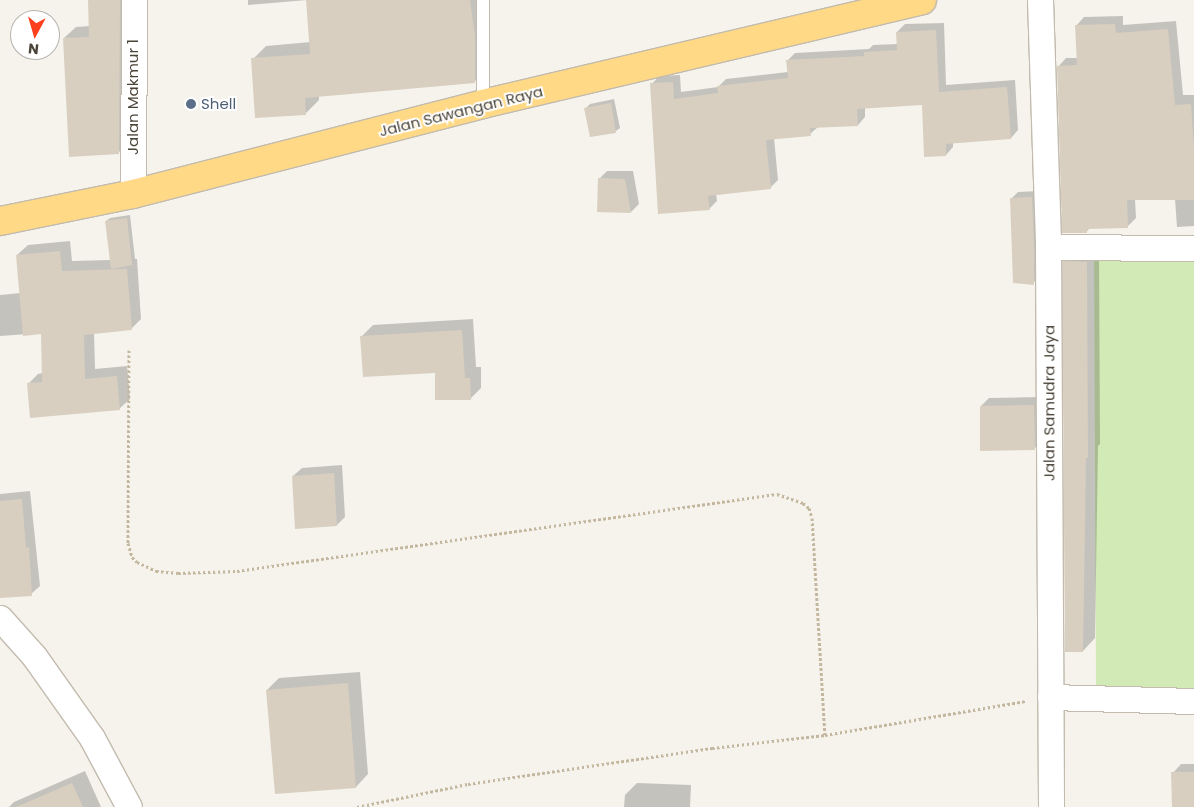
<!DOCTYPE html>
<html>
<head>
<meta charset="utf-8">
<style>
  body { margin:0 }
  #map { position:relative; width:1194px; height:807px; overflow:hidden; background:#f6f3ec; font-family:Poppins,sans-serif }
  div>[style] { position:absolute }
  .green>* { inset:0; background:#d2eab5 }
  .shadow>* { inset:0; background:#0003 }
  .building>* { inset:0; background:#d8cfc1 }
  .path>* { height:3px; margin-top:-1.5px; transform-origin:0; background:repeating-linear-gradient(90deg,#c4b79f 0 2.5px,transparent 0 5px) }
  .roads { filter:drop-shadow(1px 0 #c2bbae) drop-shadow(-1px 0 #c2bbae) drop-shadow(0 1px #c2bbae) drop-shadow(0 -1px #c2bbae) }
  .service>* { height:12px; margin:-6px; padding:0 6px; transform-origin:6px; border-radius:6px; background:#fff }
  .minor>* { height:25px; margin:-12.5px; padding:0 12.5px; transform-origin:12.5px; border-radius:12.5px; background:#fff }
  .trunk>* { height:28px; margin:-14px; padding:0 14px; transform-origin:14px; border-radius:14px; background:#ffd985 }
  .dots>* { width:14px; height:14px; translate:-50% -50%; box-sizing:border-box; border:2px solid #fff; border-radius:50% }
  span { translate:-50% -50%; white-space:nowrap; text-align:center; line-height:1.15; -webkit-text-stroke:4px #fff; paint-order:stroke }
  .street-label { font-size:15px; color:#4b4439 }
  .service-label { font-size:15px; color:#4e5e75 }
  .left { translate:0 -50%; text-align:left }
  .north { position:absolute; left:10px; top:10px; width:50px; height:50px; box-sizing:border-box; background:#fff; border:1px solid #b7b4b0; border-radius:50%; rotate:186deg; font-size:14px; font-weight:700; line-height:20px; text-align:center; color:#4b4439 }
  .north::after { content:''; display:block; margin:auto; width:18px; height:22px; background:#fc3f1d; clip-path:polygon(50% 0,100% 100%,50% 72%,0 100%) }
</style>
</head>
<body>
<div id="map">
  <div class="green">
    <div style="clip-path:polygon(1094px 240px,1194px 242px,1194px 689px,1096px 686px)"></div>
  </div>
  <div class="shadow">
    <div style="clip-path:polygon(89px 0,130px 0,130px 142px,118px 153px,64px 38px,76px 27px,90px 26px)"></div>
    <div style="clip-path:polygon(248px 0,485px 0,488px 69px,474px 82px,319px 96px,319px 100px,306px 113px,253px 59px,266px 46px,311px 42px,307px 0,248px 5px)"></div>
    <div style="clip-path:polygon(1123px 16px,1123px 25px,1176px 21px,1183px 95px,1194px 95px,1194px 226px,1177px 227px,1175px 199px,1135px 199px,1136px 218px,1128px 226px,1090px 228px,1086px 232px,1058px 67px,1066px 58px,1078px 58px,1076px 26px,1084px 17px)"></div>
    <div style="clip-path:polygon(944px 23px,946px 85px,1015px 80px,1018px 130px,1011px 138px,953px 142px,953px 147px,946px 155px,923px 103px,865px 107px,865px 117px,858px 125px,818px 127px,810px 134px,774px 138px,778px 180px,770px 188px,716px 194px,717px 201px,709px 209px,652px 84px,659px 76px,680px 75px,681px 92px,718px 87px,726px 79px,788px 72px,787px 61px,795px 53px,869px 49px,873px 45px,898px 44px,897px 32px,905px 24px)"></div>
    <div style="clip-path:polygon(614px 99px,620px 128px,616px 131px,586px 108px,590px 104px)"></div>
    <div style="clip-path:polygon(607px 171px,633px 171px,639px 204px,631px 212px,599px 179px)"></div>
    <div style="clip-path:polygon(1039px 191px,1040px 276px,1033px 283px,1011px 199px,1018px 192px)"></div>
    <div style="clip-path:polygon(130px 215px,135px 259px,137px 259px,141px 319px,131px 329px,94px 333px,95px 369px,127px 366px,130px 399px,119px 409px,28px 384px,38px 374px,43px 373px,42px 333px,0 336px,0 295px,21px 293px,17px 255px,28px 245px,70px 241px,72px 261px,111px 260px,106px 221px,110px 218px)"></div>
    <div style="clip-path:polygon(1076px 250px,1099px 250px,1100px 444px,1098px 446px,1095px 638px,1083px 651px,1064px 262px)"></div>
    <div style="clip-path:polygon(473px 319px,476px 367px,481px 367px,481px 388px,470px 399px,436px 371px,362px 336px,373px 325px)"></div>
    <div style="clip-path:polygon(1042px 397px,1042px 441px,1034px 449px,981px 406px,989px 398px)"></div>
    <div style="clip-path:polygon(342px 465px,345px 517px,337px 525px,293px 476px,302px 468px)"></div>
    <div style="clip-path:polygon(30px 491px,40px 586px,31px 594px,0 596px,0 494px)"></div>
    <div style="clip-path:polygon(360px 672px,368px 774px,356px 787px,276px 793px,267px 690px,279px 678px)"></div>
    <div style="clip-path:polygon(1181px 764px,1194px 764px,1194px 807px,1173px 807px,1173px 773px)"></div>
    <div style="clip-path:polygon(85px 771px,101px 807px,9px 807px,14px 802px)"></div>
    <div style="clip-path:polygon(637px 783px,691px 785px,690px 807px,624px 807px,625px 795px)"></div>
  </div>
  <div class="building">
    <div style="clip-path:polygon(88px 0,120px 0,119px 154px,69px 157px,63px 38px,89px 37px)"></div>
    <div style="clip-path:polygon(306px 0,470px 0,475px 36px,475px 83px,305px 98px,306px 115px,255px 118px,251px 58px,310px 54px)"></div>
    <div style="clip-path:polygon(1115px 24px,1116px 33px,1168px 29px,1175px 105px,1191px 104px,1194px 148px,1194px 200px,1127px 200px,1128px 228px,1087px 229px,1087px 233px,1062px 233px,1057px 66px,1077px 65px,1075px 25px)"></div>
    <div style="clip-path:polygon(936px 30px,939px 92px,1007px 87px,1011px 139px,946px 144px,946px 156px,924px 157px,922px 105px,857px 109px,858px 126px,810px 128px,811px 136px,766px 140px,771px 189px,708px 196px,710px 210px,658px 214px,650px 83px,673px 82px,674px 99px,718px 93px,717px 86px,788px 78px,786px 60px,864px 56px,864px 52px,897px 50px,896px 32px)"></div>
    <div style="clip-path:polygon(611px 103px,616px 133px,590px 137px,584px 108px)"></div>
    <div style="clip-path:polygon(598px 178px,625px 179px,631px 213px,597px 212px)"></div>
    <div style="clip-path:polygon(1032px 197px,1034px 247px,1034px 285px,1013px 283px,1010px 198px)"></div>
    <div style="clip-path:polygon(127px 218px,132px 265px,111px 269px,105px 221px)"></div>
    <div style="clip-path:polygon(60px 251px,62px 271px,127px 269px,132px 330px,84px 335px,85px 379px,117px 376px,120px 410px,30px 418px,27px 383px,42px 382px,41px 334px,23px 336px,16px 255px)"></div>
    <div style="clip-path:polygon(1062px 261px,1087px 262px,1088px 458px,1086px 458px,1083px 652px,1065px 652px)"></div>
    <div style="clip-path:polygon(462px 330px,465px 378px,470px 378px,471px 400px,435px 400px,435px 373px,363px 377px,360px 336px)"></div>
    <div style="clip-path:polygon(1034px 405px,1035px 450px,980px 451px,980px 406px)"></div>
    <div style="clip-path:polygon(334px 473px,337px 526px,295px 529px,292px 476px)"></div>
    <div style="clip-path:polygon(22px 499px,26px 548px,29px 547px,32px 596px,0 598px,0 501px)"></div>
    <div style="clip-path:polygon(348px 683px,356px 788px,275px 794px,266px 690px)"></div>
    <div style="clip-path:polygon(1171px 772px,1194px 772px,1194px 807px,1172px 807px)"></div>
    <div style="clip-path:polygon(72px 783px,83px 807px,16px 807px)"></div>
  </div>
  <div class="path">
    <div style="left:129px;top:350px;width:193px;rotate:90.3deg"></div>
    <div style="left:128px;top:543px;width:15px;rotate:74deg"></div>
    <div style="left:132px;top:557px;width:7px;rotate:45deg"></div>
    <div style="left:137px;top:562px;width:21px;rotate:25deg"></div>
    <div style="left:156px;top:571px;width:22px;rotate:5deg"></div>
    <div style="left:178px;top:573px;width:59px;rotate:-1.9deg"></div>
    <div style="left:237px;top:571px;width:545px;rotate:-8.12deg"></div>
    <div style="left:777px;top:494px;width:28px;rotate:19deg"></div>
    <div style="left:803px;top:503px;width:8px;rotate:40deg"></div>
    <div style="left:809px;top:508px;width:10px;rotate:73deg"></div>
    <div style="left:812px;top:518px;width:217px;rotate:86.6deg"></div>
    <div style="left:357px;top:807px;width:113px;rotate:-11.7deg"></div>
    <div style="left:468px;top:784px;width:247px;rotate:-8.4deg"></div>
    <div style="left:712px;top:748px;width:114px;rotate:-6.6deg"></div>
    <div style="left:825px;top:735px;width:203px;rotate:-9.6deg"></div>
  </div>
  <div class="roads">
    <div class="service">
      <div style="left:483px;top:0;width:104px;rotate:90deg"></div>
    </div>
    <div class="minor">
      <div style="left:1040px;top:0;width:247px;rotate:88.1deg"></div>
      <div style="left:1048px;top:247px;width:560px;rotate:89.69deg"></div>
      <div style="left:133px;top:194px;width:194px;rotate:-89.7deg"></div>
      <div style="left:1048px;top:247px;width:146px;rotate:0.4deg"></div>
      <div style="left:0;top:618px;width:51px;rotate:48.2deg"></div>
      <div style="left:34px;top:656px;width:100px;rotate:54.7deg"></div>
      <div style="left:92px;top:738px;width:78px;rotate:61.8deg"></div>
      <div style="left:1050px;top:697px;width:144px;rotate:1.6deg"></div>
    </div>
    <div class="trunk">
      <div style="left:0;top:221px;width:136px;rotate:-11.5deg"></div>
      <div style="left:133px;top:194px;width:361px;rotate:-14.4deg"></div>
      <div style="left:483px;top:104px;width:451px;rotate:-13.3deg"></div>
    </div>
  </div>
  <div class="dots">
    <div style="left:191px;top:104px;background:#5c6f8a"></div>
  </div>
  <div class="street-label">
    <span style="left:133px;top:97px;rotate:-90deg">Jalan Makmur 1</span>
    <span style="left:461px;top:111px;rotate:-14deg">Jalan Sawangan Raya</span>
    <span style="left:1049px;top:403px;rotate:-90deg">Jalan Samudra Jaya</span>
  </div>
  <div class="service-label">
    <span class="left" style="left:201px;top:104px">Shell</span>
  </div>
  <div class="north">N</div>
</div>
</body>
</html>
